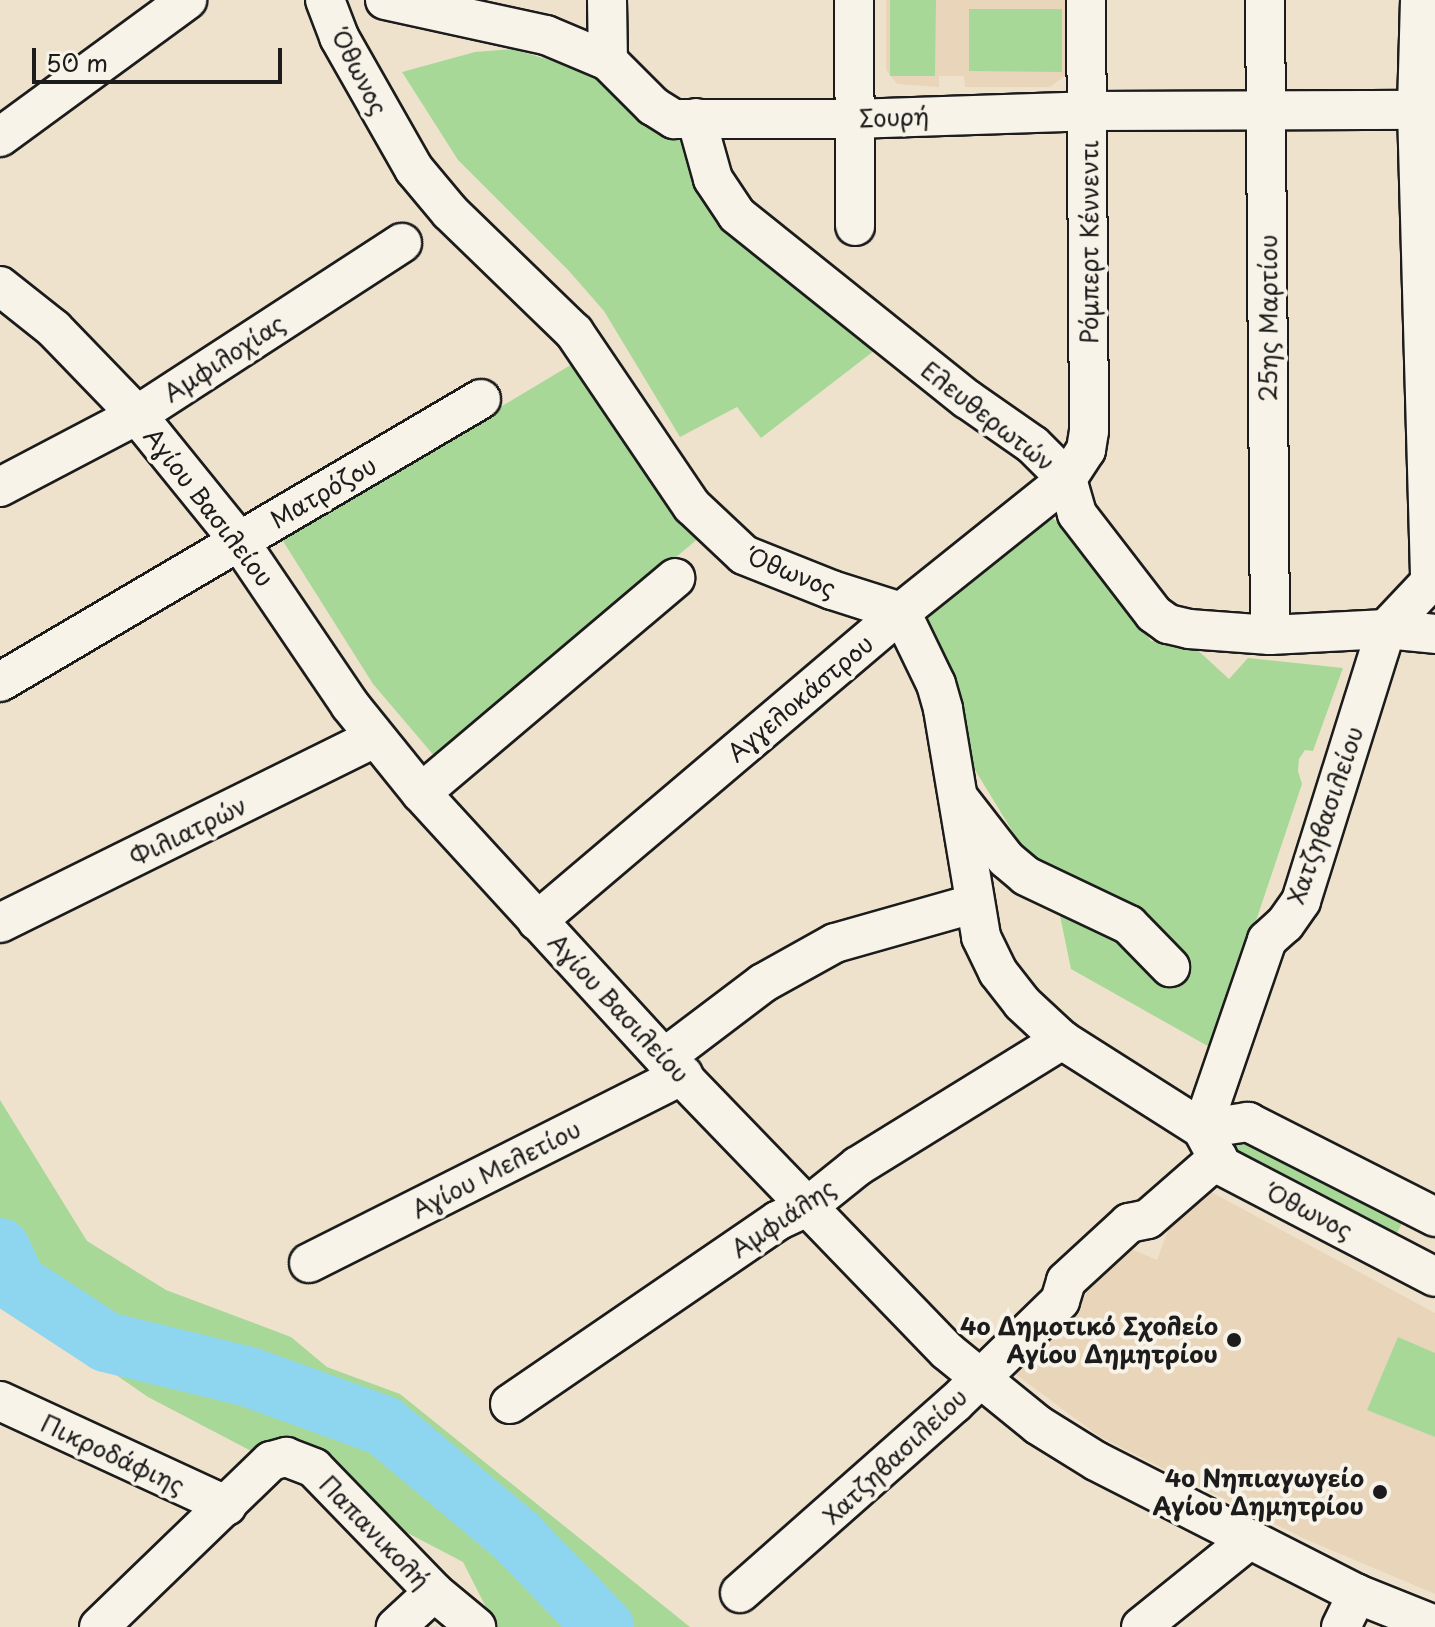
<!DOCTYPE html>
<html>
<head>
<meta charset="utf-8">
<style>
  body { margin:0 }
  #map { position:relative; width:1435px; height:1627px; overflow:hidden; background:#efe2cd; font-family:"Playpen Sans",sans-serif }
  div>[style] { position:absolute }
  .built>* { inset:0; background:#e9d6ba }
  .green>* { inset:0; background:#a8d898 }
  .river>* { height:60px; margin:-30px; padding:0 30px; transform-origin:30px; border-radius:30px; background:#8ed5f0 }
  .roads { filter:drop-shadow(2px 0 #1c1c1c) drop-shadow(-2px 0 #1c1c1c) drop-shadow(0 2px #1c1c1c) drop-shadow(0 -2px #1c1c1c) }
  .minor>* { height:38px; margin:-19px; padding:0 19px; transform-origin:19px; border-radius:19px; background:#f7f3e8 }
  .dots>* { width:22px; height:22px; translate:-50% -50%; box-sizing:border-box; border:4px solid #f7f3e8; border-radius:50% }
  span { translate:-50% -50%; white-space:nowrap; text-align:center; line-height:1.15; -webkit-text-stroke:8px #f7f3e8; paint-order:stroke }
  .street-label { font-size:24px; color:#1c1c1c }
  .poi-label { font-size:24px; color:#1c1c1c; font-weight:700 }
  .right { translate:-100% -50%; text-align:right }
  .scale { position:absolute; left:32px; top:48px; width:250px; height:36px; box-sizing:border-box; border:4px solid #1c1c1c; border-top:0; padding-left:10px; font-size:24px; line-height:28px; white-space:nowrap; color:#1c1c1c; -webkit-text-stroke:6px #f7f3e8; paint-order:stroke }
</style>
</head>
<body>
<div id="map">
  <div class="built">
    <div style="clip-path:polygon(886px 0,1066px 0,1066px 75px,1050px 87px,965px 87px,964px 76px,939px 76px,939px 87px,897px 84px,886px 70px)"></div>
    <div style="clip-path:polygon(1202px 1187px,1435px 1313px,1435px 1594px,1305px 1539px,1100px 1437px,1006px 1367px,1129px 1248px,1157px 1260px,1177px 1206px)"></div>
  </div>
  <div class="green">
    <div style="clip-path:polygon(890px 0,936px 0,935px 76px,890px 76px)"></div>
    <div style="clip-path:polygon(969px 9px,1062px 9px,1062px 72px,969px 71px)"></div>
    <div style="clip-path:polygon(512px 49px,567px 65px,600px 80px,616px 99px,648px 122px,691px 143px,879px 347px,761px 438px,737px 407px,680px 437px,604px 311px,569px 271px,458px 160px,402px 72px,475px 52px)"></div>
    <div style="clip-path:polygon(574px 363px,700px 537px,436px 758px,373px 684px,281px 538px)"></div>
    <div style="clip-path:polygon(1052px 518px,1072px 532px,1151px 641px,1190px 643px,1229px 679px,1248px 658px,1343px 668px,1313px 751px,1305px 750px,1299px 759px,1298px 771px,1302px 784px,1213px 1049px,1071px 969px,1058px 906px,958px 742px,923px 628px,925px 616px,1039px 520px)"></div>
    <div style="clip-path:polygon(0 1100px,87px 1241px,166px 1290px,291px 1337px,327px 1367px,400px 1394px,690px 1627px,496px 1627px,463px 1562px,148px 1397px,0 1295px)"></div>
    <div style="clip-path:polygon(1246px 1138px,1403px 1221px,1396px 1235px,1235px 1152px,1236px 1142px)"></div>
    <div style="clip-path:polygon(1398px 1337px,1435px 1353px,1435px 1437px,1367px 1410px)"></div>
  </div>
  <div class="river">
    <div style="left:0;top:1248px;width:38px;rotate:65deg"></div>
    <div style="left:16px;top:1283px;width:108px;rotate:33.2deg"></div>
    <div style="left:106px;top:1342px;width:144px;rotate:13.7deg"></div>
    <div style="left:246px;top:1376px;width:147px;rotate:19.9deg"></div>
    <div style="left:384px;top:1426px;width:172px;rotate:39.8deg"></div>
    <div style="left:516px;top:1536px;width:127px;rotate:46deg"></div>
  </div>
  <div class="roads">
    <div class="minor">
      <div style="left:325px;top:0;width:40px;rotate:69deg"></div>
      <div style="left:339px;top:37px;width:152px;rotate:60.4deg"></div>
      <div style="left:414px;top:169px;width:56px;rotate:50.1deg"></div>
      <div style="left:450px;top:212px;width:173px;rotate:44.1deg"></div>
      <div style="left:574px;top:332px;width:210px;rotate:55.9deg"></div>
      <div style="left:692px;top:506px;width:71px;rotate:43.3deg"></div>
      <div style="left:744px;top:555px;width:95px;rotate:21.7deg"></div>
      <div style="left:832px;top:590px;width:72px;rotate:17.7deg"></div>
      <div style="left:901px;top:612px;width:80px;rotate:64.1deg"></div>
      <div style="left:936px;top:684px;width:26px;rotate:74deg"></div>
      <div style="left:943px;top:709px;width:231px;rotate:80.5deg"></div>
      <div style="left:981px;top:937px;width:39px;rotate:64deg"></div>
      <div style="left:998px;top:972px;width:39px;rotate:52deg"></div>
      <div style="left:1022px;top:1003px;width:54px;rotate:42.8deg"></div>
      <div style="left:1062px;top:1040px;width:166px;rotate:32.4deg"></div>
      <div style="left:1202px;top:1129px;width:42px;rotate:61.6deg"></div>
      <div style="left:1222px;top:1166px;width:240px;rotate:27.5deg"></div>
      <div style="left:385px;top:0;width:165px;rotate:12.3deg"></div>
      <div style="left:546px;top:35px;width:67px;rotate:22.8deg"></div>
      <div style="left:608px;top:61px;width:64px;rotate:45deg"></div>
      <div style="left:653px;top:106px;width:25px;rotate:32deg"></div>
      <div style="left:674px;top:119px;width:179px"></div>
      <div style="left:853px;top:119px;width:235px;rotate:-1.9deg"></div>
      <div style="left:1088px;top:111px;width:347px;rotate:-0.2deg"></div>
      <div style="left:607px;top:0;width:61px;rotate:89.1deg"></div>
      <div style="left:854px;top:0;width:226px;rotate:89.7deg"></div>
      <div style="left:1265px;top:0;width:635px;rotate:89.55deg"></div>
      <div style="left:1420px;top:0;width:110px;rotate:91.6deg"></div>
      <div style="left:1417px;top:110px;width:472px;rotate:88.4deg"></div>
      <div style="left:696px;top:118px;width:63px;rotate:74.4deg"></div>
      <div style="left:713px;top:179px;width:43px;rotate:56.3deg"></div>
      <div style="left:737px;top:215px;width:295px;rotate:38.7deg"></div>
      <div style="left:967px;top:399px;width:80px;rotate:34.9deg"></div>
      <div style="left:1033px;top:445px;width:48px;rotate:45deg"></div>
      <div style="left:1067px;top:479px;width:36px;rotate:74deg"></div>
      <div style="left:1077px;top:514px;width:126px;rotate:52.4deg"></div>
      <div style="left:1154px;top:614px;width:17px;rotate:36deg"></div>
      <div style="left:1168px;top:624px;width:22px;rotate:13deg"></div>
      <div style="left:1189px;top:629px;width:81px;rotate:4.2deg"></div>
      <div style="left:1270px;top:635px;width:116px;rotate:-3deg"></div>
      <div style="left:1386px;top:629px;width:49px;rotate:5.8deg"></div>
      <div style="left:0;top:137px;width:232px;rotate:-36.2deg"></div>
      <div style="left:0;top:286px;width:69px;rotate:38.5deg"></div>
      <div style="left:54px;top:329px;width:120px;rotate:46deg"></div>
      <div style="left:137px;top:415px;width:162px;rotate:51deg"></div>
      <div style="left:239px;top:541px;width:198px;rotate:55.9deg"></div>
      <div style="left:350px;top:705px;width:113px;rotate:51.1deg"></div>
      <div style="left:421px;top:793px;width:360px;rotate:47.5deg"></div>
      <div style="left:664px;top:1058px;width:407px;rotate:46deg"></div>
      <div style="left:947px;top:1351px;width:117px;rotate:39.1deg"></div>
      <div style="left:1038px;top:1425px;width:68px;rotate:31.8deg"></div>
      <div style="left:1096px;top:1461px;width:293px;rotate:27deg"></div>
      <div style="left:1357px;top:1594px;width:84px;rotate:21.7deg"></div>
      <div style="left:0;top:487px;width:155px;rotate:-27.7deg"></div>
      <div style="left:137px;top:415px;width:316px;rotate:-33deg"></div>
      <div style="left:0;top:682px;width:558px;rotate:-30.47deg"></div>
      <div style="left:421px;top:793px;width:333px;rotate:-40.2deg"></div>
      <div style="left:958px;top:797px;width:78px;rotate:52.3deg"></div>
      <div style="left:1006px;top:859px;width:26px;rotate:40deg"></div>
      <div style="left:1026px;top:876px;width:114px;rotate:25.4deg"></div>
      <div style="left:1129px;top:925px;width:59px;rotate:45.7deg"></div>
      <div style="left:537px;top:921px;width:477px;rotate:-40.3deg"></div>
      <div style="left:901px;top:612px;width:213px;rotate:-38.7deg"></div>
      <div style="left:1067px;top:479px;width:35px;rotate:-57deg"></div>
      <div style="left:1086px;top:450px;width:19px;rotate:-81deg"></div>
      <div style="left:1089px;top:431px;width:431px;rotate:-90.4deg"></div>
      <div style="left:0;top:923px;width:418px;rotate:-26.3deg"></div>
      <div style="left:664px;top:1058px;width:124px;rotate:-37.1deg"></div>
      <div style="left:763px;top:983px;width:82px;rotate:-29.1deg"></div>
      <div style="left:835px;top:943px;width:143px;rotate:-15.8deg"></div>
      <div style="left:1202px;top:1129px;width:200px;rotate:-71deg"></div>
      <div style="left:1267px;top:940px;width:24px;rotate:-42deg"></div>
      <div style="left:1285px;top:924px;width:28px;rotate:-55deg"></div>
      <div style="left:1301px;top:901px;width:285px;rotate:-72.6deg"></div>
      <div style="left:1386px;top:629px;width:71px;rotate:-46.7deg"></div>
      <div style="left:1202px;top:1129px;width:47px;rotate:-8.7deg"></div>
      <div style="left:1248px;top:1122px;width:210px;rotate:26.9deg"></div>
      <div style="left:309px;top:1263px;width:419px;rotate:-26.7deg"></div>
      <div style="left:0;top:1401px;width:250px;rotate:24.8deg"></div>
      <div style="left:510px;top:1404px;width:324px;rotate:-34.4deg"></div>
      <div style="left:777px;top:1221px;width:33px;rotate:-25deg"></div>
      <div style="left:807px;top:1207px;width:65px;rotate:-38.8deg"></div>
      <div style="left:858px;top:1166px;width:240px;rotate:-31.7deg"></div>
      <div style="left:434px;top:1592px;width:55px;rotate:39.8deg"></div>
      <div style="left:740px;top:1593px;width:286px;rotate:-41.5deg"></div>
      <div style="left:954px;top:1404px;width:148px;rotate:-44.2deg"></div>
      <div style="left:1060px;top:1301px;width:21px;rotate:-73deg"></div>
      <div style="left:1066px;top:1281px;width:86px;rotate:-42.6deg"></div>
      <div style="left:1129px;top:1223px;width:19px;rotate:-12deg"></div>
      <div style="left:1148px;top:1219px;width:93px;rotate:-41.1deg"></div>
      <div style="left:99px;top:1627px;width:239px;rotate:-44deg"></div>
      <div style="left:271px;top:1461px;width:16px;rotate:-15deg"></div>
      <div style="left:286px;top:1457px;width:30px;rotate:21deg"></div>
      <div style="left:314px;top:1468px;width:173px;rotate:45.9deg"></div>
      <div style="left:434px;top:1592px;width:52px;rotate:137.4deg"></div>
      <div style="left:1141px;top:1627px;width:139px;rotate:-38.9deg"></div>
      <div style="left:1341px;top:1627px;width:37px;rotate:-64deg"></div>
    </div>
  </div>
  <div class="dots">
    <div style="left:1234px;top:1340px;background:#1c1c1c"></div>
    <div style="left:1380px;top:1492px;background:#1c1c1c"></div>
  </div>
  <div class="street-label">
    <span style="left:360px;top:72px;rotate:63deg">Όθωνος</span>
    <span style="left:894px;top:117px;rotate:-2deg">Σουρή</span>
    <span style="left:1089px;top:242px;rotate:-90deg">Ρόμπερτ Κέννεντι</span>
    <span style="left:1268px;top:318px;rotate:-90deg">25ης Μαρτίου</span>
    <span style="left:224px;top:358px;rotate:-33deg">Αμφιλοχίας</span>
    <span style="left:988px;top:416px;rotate:38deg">Ελευθερωτών</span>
    <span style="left:323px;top:492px;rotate:-30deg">Ματρόζου</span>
    <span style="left:209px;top:507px;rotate:52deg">Αγίου Βασιλείου</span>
    <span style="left:792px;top:572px;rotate:22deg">Όθωνος</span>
    <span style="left:800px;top:698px;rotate:-40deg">Αγγελοκάστρου</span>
    <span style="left:1325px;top:815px;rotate:-71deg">Χατζηβασιλείου</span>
    <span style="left:188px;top:831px;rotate:-26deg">Φιλιατρών</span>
    <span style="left:619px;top:1008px;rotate:47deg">Αγίου Βασιλείου</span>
    <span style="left:496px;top:1169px;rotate:-27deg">Αγίου Μελετίου</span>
    <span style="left:1310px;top:1211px;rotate:27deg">Όθωνος</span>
    <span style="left:783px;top:1218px;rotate:-34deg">Αμφιάλης</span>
    <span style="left:113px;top:1454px;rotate:25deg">Πικροδάφιης</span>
    <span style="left:895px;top:1456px;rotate:-43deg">Χατζηβασιλείου</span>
    <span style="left:375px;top:1532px;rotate:46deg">Παπανικολή</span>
  </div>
  <div class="poi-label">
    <span class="right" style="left:1218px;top:1340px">4ο Δημοτικό Σχολείο<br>Αγίου Δημητρίου</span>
    <span class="right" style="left:1364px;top:1492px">4ο Νηπιαγωγείο<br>Αγίου Δημητρίου</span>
  </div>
  <div class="scale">50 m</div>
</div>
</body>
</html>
